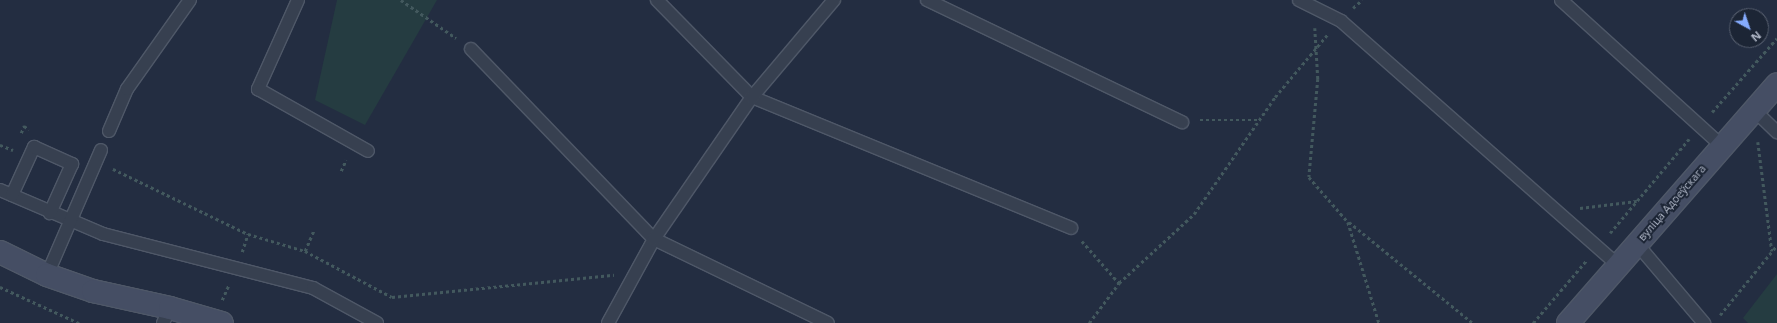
<!DOCTYPE html>
<html>
<head>
<meta charset="utf-8">
<style>
  body { margin:0 }
  #map { position:relative; width:1777px; height:323px; overflow:hidden; background:#232d41; font-family:"Open Sans",sans-serif }
  div>[style] { position:absolute }
  .green>* { inset:0; background:#253c41 }
  .path>* { height:2.5px; margin-top:-1.25px; transform-origin:0; background:repeating-linear-gradient(90deg,#43595e 0 3px,transparent 0 6px) }
  .roads { filter:drop-shadow(1px 0 #4f5868) drop-shadow(-1px 0 #4f5868) drop-shadow(0 1px #4f5868) drop-shadow(0 -1px #4f5868) }
  .lane>* { height:12px; margin:-6px; padding:0 6px; transform-origin:6px; border-radius:6px; background:#374050 }
  .secondary>* { height:22px; margin:-11px; padding:0 11px; transform-origin:11px; border-radius:11px; background:#454e64 }
  span { translate:-50% -50%; white-space:nowrap; text-align:center; line-height:1.15; -webkit-text-stroke:4px #1c2535; paint-order:stroke }
  .street-label { font-size:11px; color:#b4bbcb }
  .north { position:absolute; left:1729px; top:8px; width:40px; height:40px; box-sizing:border-box; background:#1c2535; border:1px solid #596171; border-radius:50%; rotate:140deg; font-size:11px; font-weight:700; line-height:16px; text-align:center; color:#b4bbcb }
  .north::after { content:''; display:block; margin:auto; width:14px; height:18px; background:#85abfe; clip-path:polygon(50% 0,100% 100%,50% 72%,0 100%) }
</style>
</head>
<body>
<div id="map">
  <div class="green">
    <div style="clip-path:polygon(337px 0,437px 0,365px 125px,315px 100px)"></div>
    <div style="clip-path:polygon(1777px 274px,1777px 323px,1748px 323px,1743px 318px)"></div>
  </div>
  <div class="path">
    <div style="left:401px;top:0;width:67px;rotate:34.6deg"></div>
    <div style="left:1353px;top:8px;width:12px;rotate:-42deg"></div>
    <div style="left:1315px;top:28px;width:51px;rotate:86.6deg"></div>
    <div style="left:1318px;top:79px;width:98px;rotate:95.2deg"></div>
    <div style="left:1309px;top:177px;width:60px;rotate:49.1deg"></div>
    <div style="left:1348px;top:222px;width:106px;rotate:72.9deg"></div>
    <div style="left:1712px;top:112px;width:98px;rotate:-48.7deg"></div>
    <div style="left:1200px;top:120px;width:59px"></div>
    <div style="left:21px;top:133px;width:8px;rotate:-67deg"></div>
    <div style="left:24px;top:126px;width:6px;rotate:31deg"></div>
    <div style="left:1758px;top:142px;width:110px;rotate:82.7deg"></div>
    <div style="left:0;top:145px;width:14px;rotate:21deg"></div>
    <div style="left:113px;top:169px;width:150px;rotate:25.7deg"></div>
    <div style="left:248px;top:234px;width:59px;rotate:16.6deg"></div>
    <div style="left:305px;top:251px;width:98px;rotate:27.9deg"></div>
    <div style="left:392px;top:297px;width:223px;rotate:-5.7deg"></div>
    <div style="left:341px;top:171px;width:12px;rotate:-66deg"></div>
    <div style="left:1580px;top:208px;width:57px;rotate:-7deg"></div>
    <div style="left:1349px;top:222px;width:160px;rotate:39.2deg"></div>
    <div style="left:1610px;top:233px;width:123px;rotate:-50deg"></div>
    <div style="left:1082px;top:241px;width:56px;rotate:48.6deg"></div>
    <div style="left:305px;top:251px;width:23px;rotate:-67deg"></div>
    <div style="left:242px;top:252px;width:19px;rotate:-72deg"></div>
    <div style="left:0;top:287px;width:87px;rotate:24.5deg"></div>
    <div style="left:222px;top:300px;width:17px;rotate:-66deg"></div>
    <div style="left:1720px;top:315px;width:90px;rotate:-50.8deg"></div>
    <div style="left:1089px;top:323px;width:50px;rotate:-53.1deg"></div>
    <div style="left:1119px;top:283px;width:102px;rotate:-42.6deg"></div>
    <div style="left:1194px;top:214px;width:142px;rotate:-55.3deg"></div>
    <div style="left:1275px;top:97px;width:81px;rotate:-50deg"></div>
    <div style="left:1533px;top:323px;width:82px;rotate:-49.5deg"></div>
  </div>
  <div class="roads">
    <div class="lane">
      <div style="left:298px;top:0;width:98px;rotate:114.2deg"></div>
      <div style="left:258px;top:89px;width:126px;rotate:29.4deg"></div>
      <div style="left:657px;top:0;width:136px;rotate:45.6deg"></div>
      <div style="left:752px;top:97px;width:345px;rotate:22.3deg"></div>
      <div style="left:927px;top:0;width:283px;rotate:25.6deg"></div>
      <div style="left:1299px;top:0;width:47px;rotate:26.6deg"></div>
      <div style="left:1341px;top:21px;width:369px;rotate:41.4deg"></div>
      <div style="left:1561px;top:0;width:217px;rotate:42.2deg"></div>
      <div style="left:471px;top:49px;width:264px;rotate:46.1deg"></div>
      <div style="left:654px;top:239px;width:193px;rotate:25.8deg"></div>
      <div style="left:1754px;top:110px;width:32px;rotate:44deg"></div>
      <div style="left:109px;top:131px;width:46px;rotate:-66.8deg"></div>
      <div style="left:127px;top:89px;width:109px;rotate:-54.7deg"></div>
      <div style="left:0;top:190px;width:112px;rotate:23.1deg"></div>
      <div style="left:103px;top:234px;width:217px;rotate:14.4deg"></div>
      <div style="left:313px;top:288px;width:73px;rotate:28.7deg"></div>
      <div style="left:12px;top:195px;width:53px;rotate:-65.4deg"></div>
      <div style="left:34px;top:147px;width:42px;rotate:24.1deg"></div>
      <div style="left:72px;top:164px;width:54px;rotate:114.2deg"></div>
      <div style="left:1637px;top:244px;width:104px;rotate:49.7deg"></div>
      <div style="left:47px;top:275px;width:136px;rotate:-66.6deg"></div>
      <div style="left:163px;top:323px;width:17px;rotate:-65deg"></div>
      <div style="left:608px;top:323px;width:96px;rotate:-61.3deg"></div>
      <div style="left:654px;top:239px;width:173px;rotate:-55.4deg"></div>
      <div style="left:752px;top:97px;width:127px;rotate:-49.8deg"></div>
    </div>
    <div class="secondary">
      <div style="left:0;top:252px;width:52px;rotate:26.1deg"></div>
      <div style="left:47px;top:275px;width:49px;rotate:19.2deg"></div>
      <div style="left:93px;top:291px;width:79px;rotate:12.4deg"></div>
      <div style="left:170px;top:308px;width:54px;rotate:16.1deg"></div>
      <div style="left:1568px;top:323px;width:317px;rotate:-48.8deg"></div>
    </div>
  </div>
  <div class="street-label">
    <span style="left:1672px;top:203px;rotate:-49deg">вуліца Адоеўскага</span>
  </div>
  <div class="north">N</div>
</div>
</body>
</html>
